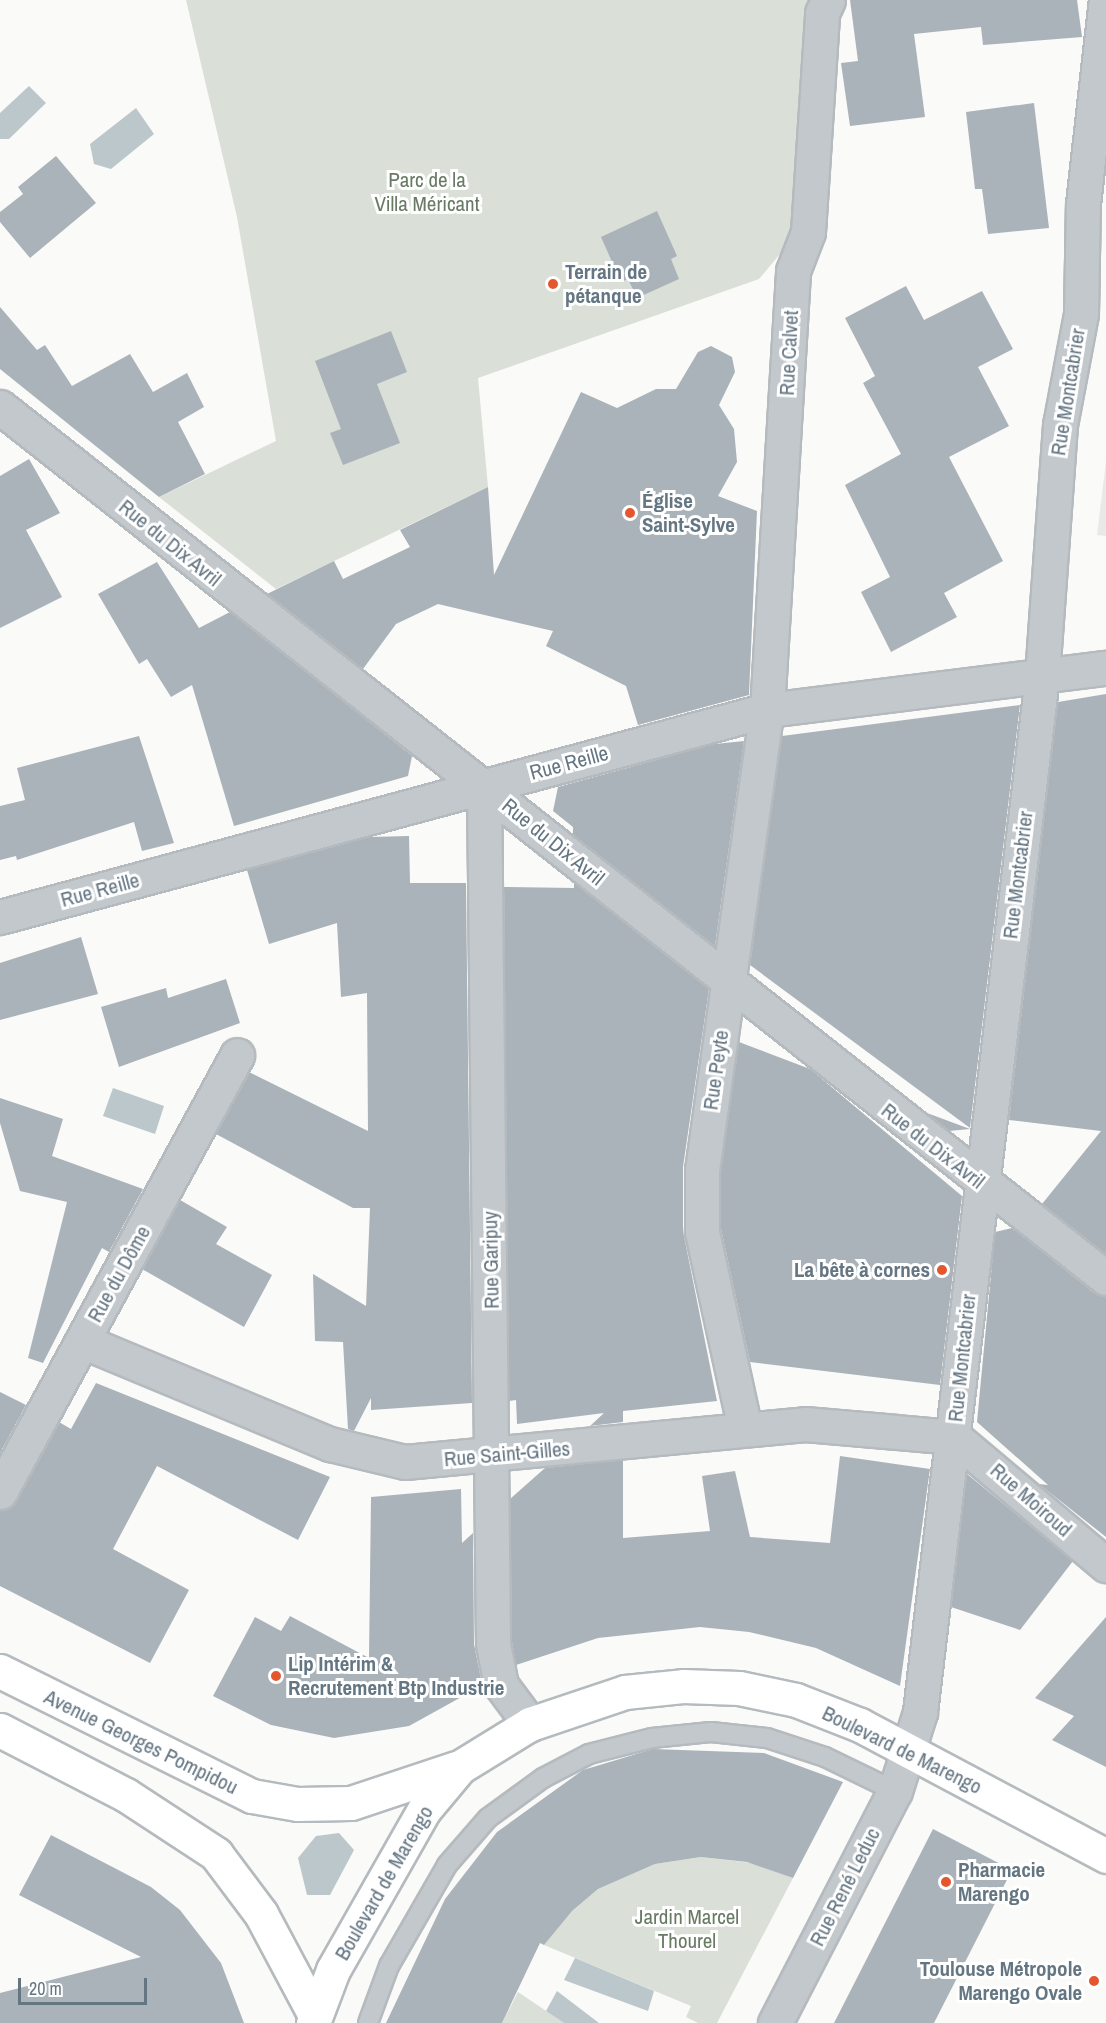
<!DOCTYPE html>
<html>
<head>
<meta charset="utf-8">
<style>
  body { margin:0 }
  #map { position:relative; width:1106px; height:2023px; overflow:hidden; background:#fafaf8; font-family:"Archivo Narrow",sans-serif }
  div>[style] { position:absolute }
  .built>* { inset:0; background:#e8e9e9 }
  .green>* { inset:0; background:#dadfd7 }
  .water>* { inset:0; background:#bbc7cb }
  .building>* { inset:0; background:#aab3b9 }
  .roads { filter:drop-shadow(2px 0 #b5babe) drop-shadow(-2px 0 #b5babe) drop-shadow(0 2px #b5babe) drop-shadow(0 -2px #b5babe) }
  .service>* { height:18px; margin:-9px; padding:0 9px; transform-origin:9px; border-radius:9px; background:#c3c8cc }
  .minor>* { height:33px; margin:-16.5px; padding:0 16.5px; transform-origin:16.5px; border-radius:16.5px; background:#c3c8cc }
  .primary>* { height:33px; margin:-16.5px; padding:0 16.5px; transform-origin:16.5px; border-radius:16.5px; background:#fff }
  .dots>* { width:16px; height:16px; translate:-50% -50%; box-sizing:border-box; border:3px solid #fff; border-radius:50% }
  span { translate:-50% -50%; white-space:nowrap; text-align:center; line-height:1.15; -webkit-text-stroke:6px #fff; paint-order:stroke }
  .park-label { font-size:21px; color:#687a64 }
  .poi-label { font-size:21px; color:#657683; font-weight:700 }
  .left { translate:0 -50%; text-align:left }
  .right { translate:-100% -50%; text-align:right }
  .street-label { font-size:21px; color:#657683 }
  .scale { position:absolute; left:18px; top:1978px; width:129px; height:27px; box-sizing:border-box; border:3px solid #657683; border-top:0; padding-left:8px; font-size:18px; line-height:21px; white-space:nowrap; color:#657683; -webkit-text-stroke:4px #fff; paint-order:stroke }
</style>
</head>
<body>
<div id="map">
  <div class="built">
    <div style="clip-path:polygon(1106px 461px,1106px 536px,1097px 535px)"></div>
  </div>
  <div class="green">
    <div style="clip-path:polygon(186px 0,817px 0,790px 242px,759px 279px,478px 378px,488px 487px,276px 589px,159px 497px,276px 441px,237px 217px)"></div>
    <div style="clip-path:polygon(702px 1857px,752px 1863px,793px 1878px,717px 2023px,698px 2023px,686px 2017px,691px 2006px,544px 1945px,567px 1915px,598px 1889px,655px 1864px)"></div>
    <div style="clip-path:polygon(518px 1992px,564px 2023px,502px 2023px)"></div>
  </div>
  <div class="water">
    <div style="clip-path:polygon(29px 86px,46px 103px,9px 139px,0 139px,0 113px)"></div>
    <div style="clip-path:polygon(136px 108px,154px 134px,111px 169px,94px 164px,90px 144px)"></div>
    <div style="clip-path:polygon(113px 1088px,164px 1106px,155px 1134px,103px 1116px)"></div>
    <div style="clip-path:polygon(339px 1833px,354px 1850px,330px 1895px,307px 1895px,298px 1858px,316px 1836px)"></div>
    <div style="clip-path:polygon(575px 1958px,654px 1991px,648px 2011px,564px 1980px)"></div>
    <div style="clip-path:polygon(557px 1991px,599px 2023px,564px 2023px,546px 2011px)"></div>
  </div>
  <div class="building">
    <div style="clip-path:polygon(850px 0,1077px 0,1082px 37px,983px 45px,981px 27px,914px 34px,925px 117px,850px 126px,841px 63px,858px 61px)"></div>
    <div style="clip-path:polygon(1034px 103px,1049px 228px,988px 234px,982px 189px,975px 189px,966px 112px)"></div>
    <div style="clip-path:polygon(56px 156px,96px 203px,30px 258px,0 222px,0 212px,23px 194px,18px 187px)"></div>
    <div style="clip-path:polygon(657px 211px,677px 256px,671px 259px,679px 279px,637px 298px,628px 279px,621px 282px,601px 237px)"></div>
    <div style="clip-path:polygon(906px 286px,924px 320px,982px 291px,1013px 349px,978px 367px,1009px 426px,949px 457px,1003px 561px,944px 593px,957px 617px,891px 652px,861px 592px,890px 577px,845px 485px,901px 454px,863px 383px,875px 376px,845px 318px)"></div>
    <div style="clip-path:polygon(0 307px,37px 350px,45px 345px,72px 386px,130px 354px,153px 392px,187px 373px,204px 407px,178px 422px,205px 474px,159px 497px,0 369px)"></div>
    <div style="clip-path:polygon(391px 331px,407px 372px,377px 384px,400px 443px,343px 465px,330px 433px,341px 429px,315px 361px)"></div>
    <div style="clip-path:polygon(711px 346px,732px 357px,735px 372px,719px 405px,734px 429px,737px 462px,718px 496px,757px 511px,749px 695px,638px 725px,626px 686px,546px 646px,553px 631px,438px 604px,396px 624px,363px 669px,267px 594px,334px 561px,343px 579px,410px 547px,400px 530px,488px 487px,494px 575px,581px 392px,617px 408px,656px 389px,676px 389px,698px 352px)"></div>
    <div style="clip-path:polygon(29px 459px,60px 513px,26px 530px,62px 597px,0 628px,0 476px)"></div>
    <div style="clip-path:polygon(157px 562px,199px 628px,230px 612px,412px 756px,408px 776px,234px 826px,192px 685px,171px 697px,147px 659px,139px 664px,98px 594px)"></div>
    <div style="clip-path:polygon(1106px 694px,1106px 1254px,1042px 1204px,1101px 1131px,1009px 1120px,1058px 702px)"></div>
    <div style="clip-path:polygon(1020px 705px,970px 1128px,750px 965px,782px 736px)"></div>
    <div style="clip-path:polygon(139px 736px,174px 843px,142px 851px,134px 822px,17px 860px,16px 856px,0 860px,0 806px,25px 800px,17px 768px)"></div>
    <div style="clip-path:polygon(744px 741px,715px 946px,573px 835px,573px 827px,553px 811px,558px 787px,718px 743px,715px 744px)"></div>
    <div style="clip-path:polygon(409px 836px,410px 883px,466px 883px,472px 1403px,371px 1410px,371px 1398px,354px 1431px,348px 1429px,343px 1342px,315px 1341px,313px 1274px,366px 1306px,370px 1208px,353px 1208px,216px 1134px,249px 1072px,368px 1131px,367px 993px,341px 997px,337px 923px,269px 944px,247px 870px,370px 837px)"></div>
    <div style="clip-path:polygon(574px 883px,709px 989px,683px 1167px,683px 1231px,717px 1401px,623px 1411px,623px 1422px,590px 1426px,604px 1413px,517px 1424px,516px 1400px,509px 1401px,504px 887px,574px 888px)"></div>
    <div style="clip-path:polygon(81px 937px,98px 994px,0 1020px,0 963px)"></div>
    <div style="clip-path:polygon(226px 979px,240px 1023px,119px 1067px,101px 1007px,166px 988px,168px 998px)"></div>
    <div style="clip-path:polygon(739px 1042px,810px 1069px,962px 1196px,940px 1385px,750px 1362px,721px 1229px,721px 1171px)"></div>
    <div style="clip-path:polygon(0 1098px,63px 1119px,52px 1156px,143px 1189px,109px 1252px,102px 1248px,43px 1363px,28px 1358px,67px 1202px,20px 1191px,0 1123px)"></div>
    <div style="clip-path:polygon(927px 1113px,970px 1129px,949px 1131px)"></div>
    <div style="clip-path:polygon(180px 1200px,227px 1227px,216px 1244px,272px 1275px,244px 1327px,142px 1269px)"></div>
    <div style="clip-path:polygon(1012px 1228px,1094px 1293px,1106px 1296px,1106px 1537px,1039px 1484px,1048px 1485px,977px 1422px,995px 1232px)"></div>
    <div style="clip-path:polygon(96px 1383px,330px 1477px,298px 1540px,157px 1466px,113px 1549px,189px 1590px,150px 1663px,0 1586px,0 1511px,16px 1501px,59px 1422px,71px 1429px)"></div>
    <div style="clip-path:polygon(0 1392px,26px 1405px,0 1453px)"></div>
    <div style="clip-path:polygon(840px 1456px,930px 1469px,900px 1686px,816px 1648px,749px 1632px,700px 1627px,598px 1638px,516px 1665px,512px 1642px,510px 1499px,545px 1468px,623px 1460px,623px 1538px,710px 1531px,702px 1476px,735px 1471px,750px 1537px,830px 1543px)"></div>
    <div style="clip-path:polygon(967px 1474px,1073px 1561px,1020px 1630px,951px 1607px)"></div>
    <div style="clip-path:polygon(461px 1489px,462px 1543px,473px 1533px,474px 1644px,481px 1679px,465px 1686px,465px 1695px,409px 1726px,334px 1738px,271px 1725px,213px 1696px,255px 1617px,281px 1631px,290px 1616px,369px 1658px,371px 1497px)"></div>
    <div style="clip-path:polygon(1106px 1617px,1106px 1767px,1052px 1740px,1074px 1716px,1035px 1698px)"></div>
    <div style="clip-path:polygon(653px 1749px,764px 1753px,843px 1782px,793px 1878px,747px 1862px,701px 1857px,655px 1864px,598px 1889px,572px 1911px,544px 1945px,540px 1943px,502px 2023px,386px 2023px,445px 1899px,497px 1832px,583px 1770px)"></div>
    <div style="clip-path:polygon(933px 1829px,1012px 1870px,934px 2023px,834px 2023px)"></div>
    <div style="clip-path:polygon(51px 1835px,151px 1887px,180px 1910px,221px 1963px,244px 2023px,0 2023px,0 1993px,141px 1957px,19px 1895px)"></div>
  </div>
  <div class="roads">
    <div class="service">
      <div style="left:368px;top:2023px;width:61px;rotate:-69.8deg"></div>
      <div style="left:389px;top:1966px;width:116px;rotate:-60.1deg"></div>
      <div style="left:447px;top:1865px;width:62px;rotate:-48.9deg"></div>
      <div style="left:488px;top:1818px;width:68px;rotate:-36deg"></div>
      <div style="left:543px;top:1778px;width:52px;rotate:-27.6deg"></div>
      <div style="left:589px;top:1754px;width:65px;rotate:-14.3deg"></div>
      <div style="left:652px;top:1738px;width:59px;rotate:-5.8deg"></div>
      <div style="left:711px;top:1732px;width:56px;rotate:6.1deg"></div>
      <div style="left:767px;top:1738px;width:61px;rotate:18.1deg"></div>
      <div style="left:825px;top:1757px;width:78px;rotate:25.9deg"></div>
    </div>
    <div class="minor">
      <div style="left:0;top:407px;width:1408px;rotate:38.22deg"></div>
      <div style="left:484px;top:785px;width:859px;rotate:89.4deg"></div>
      <div style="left:493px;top:1644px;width:42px;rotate:79deg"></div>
      <div style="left:501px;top:1685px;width:49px;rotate:53.4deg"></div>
      <div style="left:0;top:917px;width:794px;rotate:-15.1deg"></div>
      <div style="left:767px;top:710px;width:342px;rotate:-7.1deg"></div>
      <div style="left:82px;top:1341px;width:269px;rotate:22.6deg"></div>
      <div style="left:330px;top:1444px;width:77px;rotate:13.5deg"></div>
      <div style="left:405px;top:1462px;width:402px;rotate:-5.4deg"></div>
      <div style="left:805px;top:1424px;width:150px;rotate:5deg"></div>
      <div style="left:745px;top:1429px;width:203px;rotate:-102.3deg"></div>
      <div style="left:702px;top:1231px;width:61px;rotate:-90deg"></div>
      <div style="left:702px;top:1170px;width:465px;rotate:-82deg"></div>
      <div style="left:767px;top:710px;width:440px;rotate:-86.6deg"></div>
      <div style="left:793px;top:271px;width:42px;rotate:-69deg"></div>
      <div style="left:808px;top:232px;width:219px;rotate:-86.3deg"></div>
      <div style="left:822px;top:13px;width:14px;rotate:-65deg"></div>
      <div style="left:954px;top:1437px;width:199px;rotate:40.1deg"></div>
      <div style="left:0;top:1492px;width:497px;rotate:-61.5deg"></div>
      <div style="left:775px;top:2023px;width:261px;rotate:-62.7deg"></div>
      <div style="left:895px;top:1791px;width:83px;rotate:-72.4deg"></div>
      <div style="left:920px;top:1712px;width:1043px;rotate:-83.28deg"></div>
      <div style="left:1042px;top:676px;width:252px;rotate:-85.9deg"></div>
      <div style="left:1060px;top:425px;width:113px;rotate:-79.3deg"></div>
      <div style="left:1081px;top:314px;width:110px;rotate:-89deg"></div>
      <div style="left:1083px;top:204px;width:205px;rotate:-83.6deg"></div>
    </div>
    <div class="primary">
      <div style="left:0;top:1671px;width:281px;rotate:26.4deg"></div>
      <div style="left:252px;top:1796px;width:46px;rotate:10.1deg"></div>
      <div style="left:297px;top:1804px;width:54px;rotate:-1.1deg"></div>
      <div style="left:351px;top:1803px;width:111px;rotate:-18.4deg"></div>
      <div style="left:0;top:1730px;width:142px;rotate:27.3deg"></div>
      <div style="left:126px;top:1795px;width:108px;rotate:33.2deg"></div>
      <div style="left:216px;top:1854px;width:75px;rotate:53.1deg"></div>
      <div style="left:261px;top:1914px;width:115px;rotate:61.9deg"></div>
      <div style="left:313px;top:2023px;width:57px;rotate:-69.3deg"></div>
      <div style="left:333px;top:1970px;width:184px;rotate:-60.4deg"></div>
      <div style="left:424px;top:1810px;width:56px;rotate:-50.1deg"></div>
      <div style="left:460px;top:1767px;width:82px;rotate:-31.6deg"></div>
      <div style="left:530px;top:1724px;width:100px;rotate:-18.6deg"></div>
      <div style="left:625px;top:1692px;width:58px;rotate:-5.9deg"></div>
      <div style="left:683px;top:1686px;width:56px;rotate:2deg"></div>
      <div style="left:739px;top:1688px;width:58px;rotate:11.9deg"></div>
      <div style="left:796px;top:1700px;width:69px;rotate:21.3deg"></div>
      <div style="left:860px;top:1725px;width:279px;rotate:28deg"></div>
    </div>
  </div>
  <div class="dots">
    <div style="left:553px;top:284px;background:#e4572e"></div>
    <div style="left:630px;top:513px;background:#e4572e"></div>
    <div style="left:942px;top:1270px;background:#e4572e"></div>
    <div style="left:276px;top:1676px;background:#e4572e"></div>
    <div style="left:946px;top:1882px;background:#e4572e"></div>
    <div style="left:1094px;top:1981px;background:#e4572e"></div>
  </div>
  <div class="park-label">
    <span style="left:427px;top:192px">Parc de la<br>Villa Méricant</span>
    <span style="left:687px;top:1929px">Jardin Marcel<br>Thourel</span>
  </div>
  <div class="poi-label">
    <span class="left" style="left:565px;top:284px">Terrain de<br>pétanque</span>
    <span class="left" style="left:642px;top:513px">Église<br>Saint-Sylve</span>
    <span class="right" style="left:930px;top:1270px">La bête à cornes</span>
    <span class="left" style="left:288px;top:1676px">Lip Intérim &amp;<br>Recrutement Btp Industrie</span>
    <span class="left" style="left:958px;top:1882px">Pharmacie<br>Marengo</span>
    <span class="right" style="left:1082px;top:1981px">Toulouse Métropole<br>Marengo Ovale</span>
  </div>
  <div class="street-label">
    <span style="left:789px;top:353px;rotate:-87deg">Rue Calvet</span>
    <span style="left:1068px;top:392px;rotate:-81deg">Rue Montcabrier</span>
    <span style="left:170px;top:543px;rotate:39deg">Rue du Dix Avril</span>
    <span style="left:569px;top:763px;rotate:-15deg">Rue Reille</span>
    <span style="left:553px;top:842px;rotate:39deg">Rue du Dix Avril</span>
    <span style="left:1018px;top:875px;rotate:-83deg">Rue Montcabrier</span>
    <span style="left:100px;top:890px;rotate:-15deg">Rue Reille</span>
    <span style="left:716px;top:1070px;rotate:-82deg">Rue Peyte</span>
    <span style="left:933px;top:1146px;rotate:38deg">Rue du Dix Avril</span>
    <span style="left:491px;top:1260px;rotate:-91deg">Rue Garipuy</span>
    <span style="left:119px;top:1274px;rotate:-61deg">Rue du Dôme</span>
    <span style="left:962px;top:1358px;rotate:-84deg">Rue Montcabrier</span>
    <span style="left:507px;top:1454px;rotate:-5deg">Rue Saint-Gilles</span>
    <span style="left:1031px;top:1500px;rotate:41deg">Rue Moiroud</span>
    <span style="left:141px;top:1742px;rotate:26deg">Avenue Georges Pompidou</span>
    <span style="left:902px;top:1750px;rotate:26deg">Boulevard de Marengo</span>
    <span style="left:384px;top:1883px;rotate:-60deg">Boulevard de Marengo</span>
    <span style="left:845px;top:1887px;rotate:-63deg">Rue René Leduc</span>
  </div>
  <div class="scale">20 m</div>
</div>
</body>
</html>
